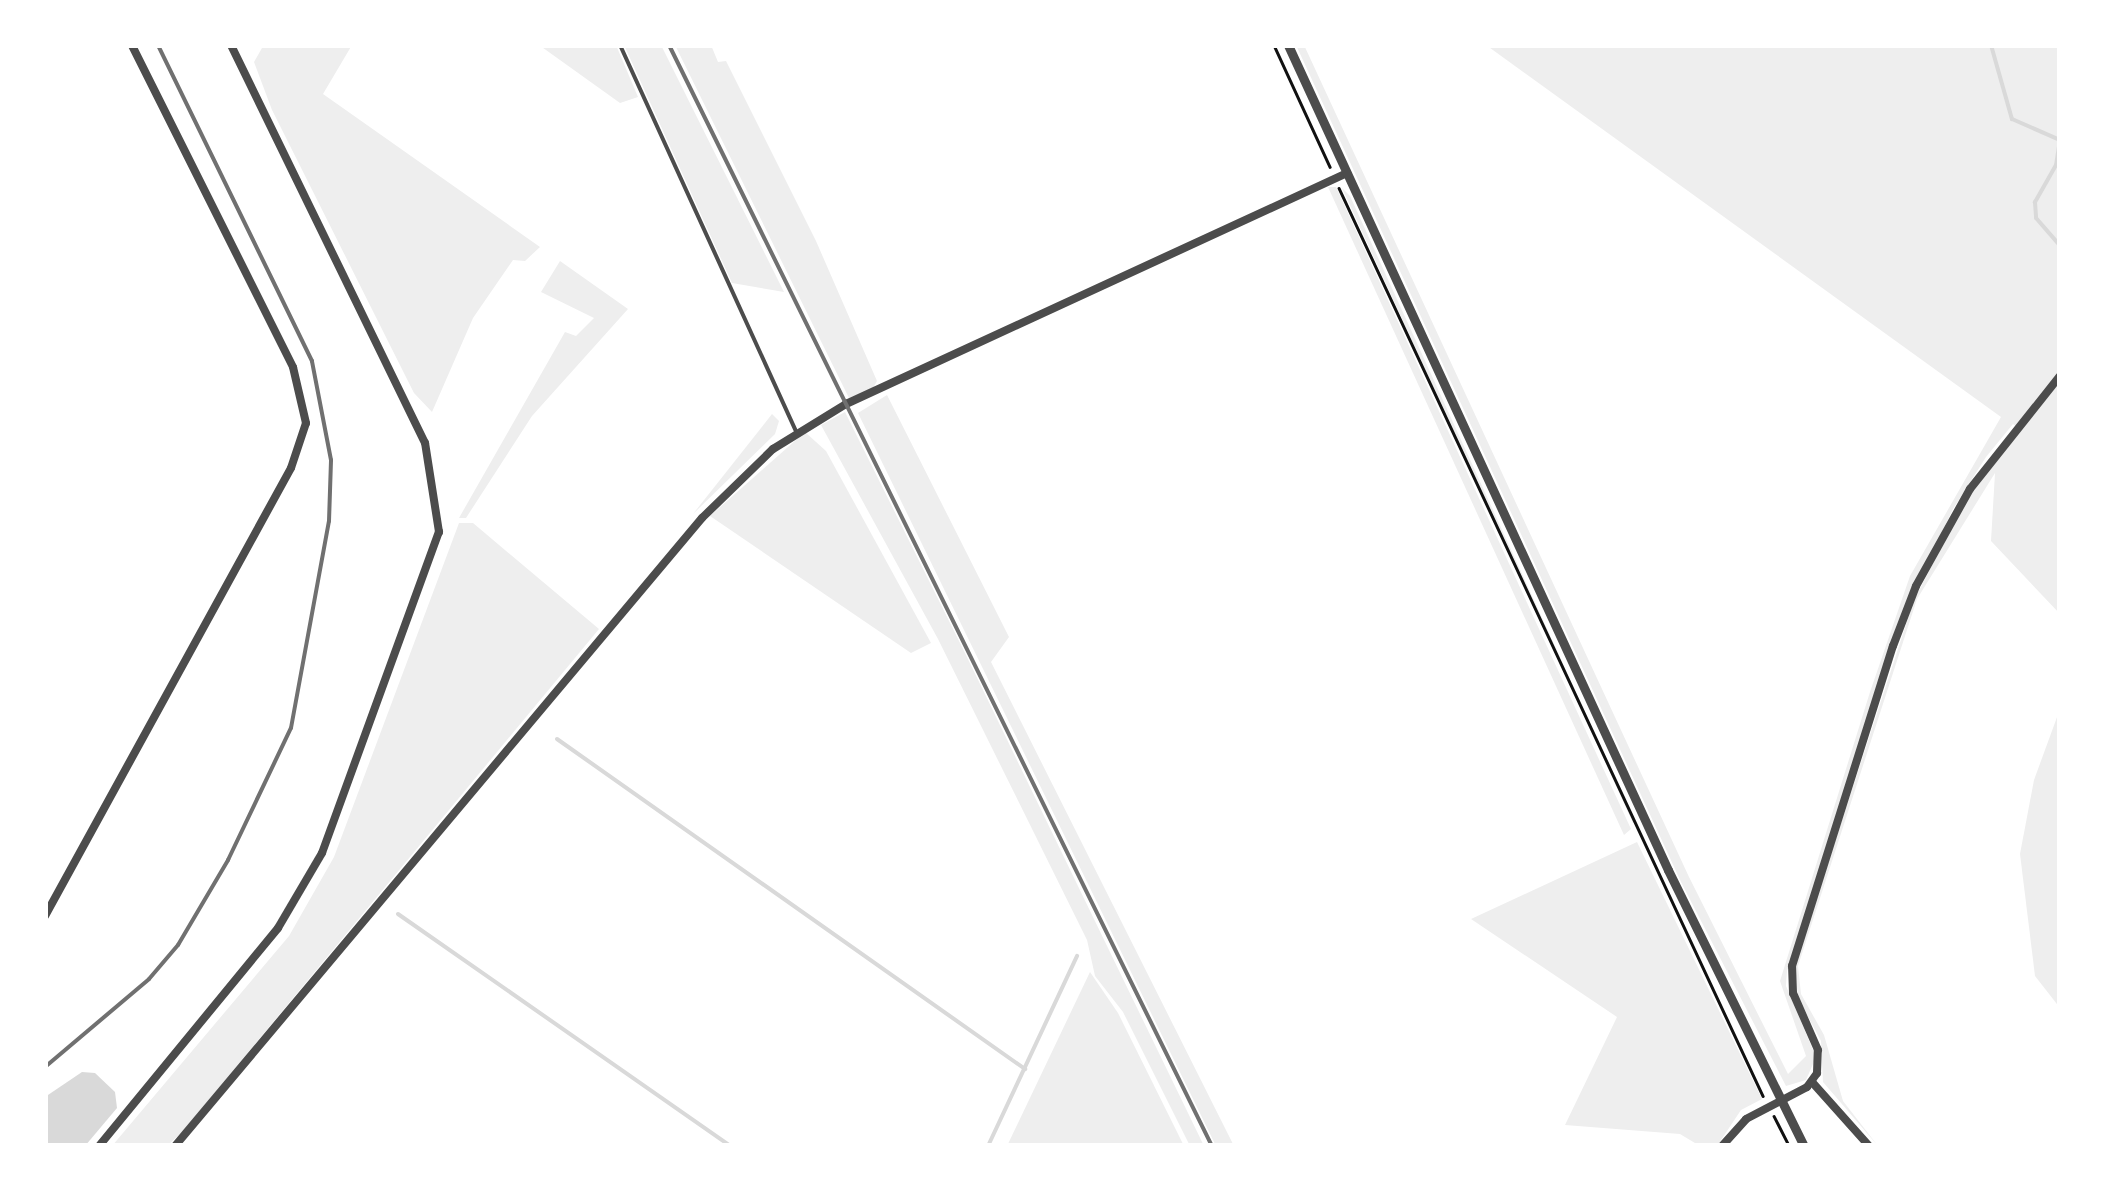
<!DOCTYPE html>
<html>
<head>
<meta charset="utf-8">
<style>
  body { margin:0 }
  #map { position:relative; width:2105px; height:1191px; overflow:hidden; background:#fff; font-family:Karla,sans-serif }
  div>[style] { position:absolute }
  .green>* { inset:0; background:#eee }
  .water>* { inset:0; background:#d9d9d9 }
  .stream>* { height:4px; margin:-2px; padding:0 2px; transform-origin:2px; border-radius:2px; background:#d9d9d9 }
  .path>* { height:2.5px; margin:-1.25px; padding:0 1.25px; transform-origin:1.25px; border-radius:1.25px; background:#111 }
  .service>* { height:4px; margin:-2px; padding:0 2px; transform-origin:2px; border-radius:2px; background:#4c4c4c }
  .minor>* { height:8px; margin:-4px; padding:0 4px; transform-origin:4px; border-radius:4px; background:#4c4c4c }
  .tertiary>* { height:9px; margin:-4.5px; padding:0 4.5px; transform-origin:4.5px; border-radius:4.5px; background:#4c4c4c }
  .rail>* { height:4px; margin:-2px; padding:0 2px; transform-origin:2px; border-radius:2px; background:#707070 }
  span { translate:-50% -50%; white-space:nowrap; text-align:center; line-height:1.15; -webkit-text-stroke:9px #fff; paint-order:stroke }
  .frame { position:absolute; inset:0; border:48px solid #fff; pointer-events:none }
</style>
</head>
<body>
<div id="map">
  <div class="green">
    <div style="clip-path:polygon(255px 45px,352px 45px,323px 94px,540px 247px,525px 261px,513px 260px,473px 318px,432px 412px,414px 393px,272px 110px,254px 62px,262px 48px)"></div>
    <div style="clip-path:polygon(539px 45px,616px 45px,638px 97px,620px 103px)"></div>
    <div style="clip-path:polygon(624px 45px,661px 45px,784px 292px,732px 283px)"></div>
    <div style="clip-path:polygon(675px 45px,711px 45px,718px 62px,726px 61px,816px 241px,877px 381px,873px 388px,849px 398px)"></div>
    <div style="clip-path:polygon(1296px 45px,1304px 45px,1689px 877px,1788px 1074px,1806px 1056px,1780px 981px,1870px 692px,1910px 576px,2001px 417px,1486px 45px,2060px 45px,2060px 614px,1991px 541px,1995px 473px,1917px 599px,1798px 966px,1801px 994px,1824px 1035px,1843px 1101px,1878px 1146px,1823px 1082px,1821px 1041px,1798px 998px,1795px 964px,1914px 600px,1969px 495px,2018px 428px,2013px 424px,1986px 457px,1953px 509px,1897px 624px,1787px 971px,1786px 986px,1816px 1057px,1806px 1080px,1786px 1086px,1681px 882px)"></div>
    <div style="clip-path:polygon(1328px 187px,1336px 187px,1631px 829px,1624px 835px)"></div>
    <div style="clip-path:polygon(1342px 188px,1350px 196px,1635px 822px,1633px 823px)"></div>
    <div style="clip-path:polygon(560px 261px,628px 309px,532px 416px,466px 518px,459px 518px,565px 332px,576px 336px,594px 318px,541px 292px)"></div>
    <div style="clip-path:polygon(887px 395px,1009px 637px,991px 662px,1234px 1146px,1216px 1146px,858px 413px)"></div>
    <div style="clip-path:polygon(845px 412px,966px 655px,1204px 1146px,1190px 1146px,1123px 1012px,1095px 976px,1087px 940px,938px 639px,821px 425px)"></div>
    <div style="clip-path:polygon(772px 414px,779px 421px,775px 434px,693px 514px)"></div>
    <div style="clip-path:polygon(805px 432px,826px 451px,931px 643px,911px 653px,710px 516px)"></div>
    <div style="clip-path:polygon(459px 523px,473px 523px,599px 629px,182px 1132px,167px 1146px,112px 1146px,289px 936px,334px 857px)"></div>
    <div style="clip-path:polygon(2060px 709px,2060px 1008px,2035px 976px,2020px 854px,2034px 780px)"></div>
    <div style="clip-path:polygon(1637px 842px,1762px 1099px,1741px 1110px,1717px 1146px,1700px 1146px,1680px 1134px,1565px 1125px,1617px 1017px,1471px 919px)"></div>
    <div style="clip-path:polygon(1090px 972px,1118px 1013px,1184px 1146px,1007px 1146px)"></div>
  </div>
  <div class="water">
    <div style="clip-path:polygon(82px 1072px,95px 1073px,115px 1092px,117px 1108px,85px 1146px,45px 1146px,45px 1097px)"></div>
  </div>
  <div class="stream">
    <div style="left:1991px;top:45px;width:77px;rotate:74.2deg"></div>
    <div style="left:2012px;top:119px;width:52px;rotate:23.6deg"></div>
    <div style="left:2060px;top:140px;width:25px;rotate:99deg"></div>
    <div style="left:2056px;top:165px;width:43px;rotate:119.6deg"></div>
    <div style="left:2035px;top:202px;width:16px;rotate:86deg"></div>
    <div style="left:2036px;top:218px;width:37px;rotate:49deg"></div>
    <div style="left:557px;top:739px;width:573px;rotate:35.19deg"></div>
    <div style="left:398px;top:914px;width:406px;rotate:34.9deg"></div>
    <div style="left:988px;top:1146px;width:210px;rotate:-64.9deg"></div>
  </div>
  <div class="path">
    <div style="left:1274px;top:45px;width:134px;rotate:65.3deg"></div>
    <div style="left:1339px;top:188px;width:1002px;rotate:64.97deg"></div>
    <div style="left:1774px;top:1116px;width:34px;rotate:63deg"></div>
  </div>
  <div class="service">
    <div style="left:620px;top:45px;width:424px;rotate:65.5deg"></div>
  </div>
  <div class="minor">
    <div style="left:45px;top:916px;width:511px;rotate:-61.23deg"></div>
    <div style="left:291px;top:468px;width:47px;rotate:-71.6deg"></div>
    <div style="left:306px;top:423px;width:57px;rotate:-103.1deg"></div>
    <div style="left:293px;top:367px;width:360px;rotate:-116.6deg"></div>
    <div style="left:1812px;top:1082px;width:86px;rotate:48.3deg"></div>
    <div style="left:99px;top:1146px;width:282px;rotate:-50.6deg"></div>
    <div style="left:278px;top:928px;width:87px;rotate:-59.6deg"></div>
    <div style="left:322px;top:853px;width:342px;rotate:-70deg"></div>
    <div style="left:439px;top:532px;width:90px;rotate:-98.9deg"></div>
    <div style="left:425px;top:443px;width:443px;rotate:-116deg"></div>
    <div style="left:175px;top:1146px;width:820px;rotate:-50deg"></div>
    <div style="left:702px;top:518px;width:99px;rotate:-44.2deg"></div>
    <div style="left:773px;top:449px;width:86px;rotate:-31.7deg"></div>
    <div style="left:846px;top:404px;width:552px;rotate:-24.75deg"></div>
    <div style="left:1722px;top:1146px;width:36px;rotate:-48deg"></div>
    <div style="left:1746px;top:1119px;width:69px;rotate:-27.7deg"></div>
    <div style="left:1807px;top:1087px;width:17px;rotate:-54deg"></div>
    <div style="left:1817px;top:1073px;width:23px;rotate:-88deg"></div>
    <div style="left:1818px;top:1050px;width:62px;rotate:-113.7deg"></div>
    <div style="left:1793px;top:993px;width:27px;rotate:-92deg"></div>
    <div style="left:1792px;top:966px;width:336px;rotate:-72.5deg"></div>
    <div style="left:1893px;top:646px;width:64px;rotate:-69deg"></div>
    <div style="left:1916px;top:586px;width:111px;rotate:-60.9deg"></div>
    <div style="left:1970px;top:489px;width:144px;rotate:-51.5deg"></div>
  </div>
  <div class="tertiary">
    <div style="left:1288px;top:45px;width:908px;rotate:65.27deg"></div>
    <div style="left:1668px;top:870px;width:308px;rotate:63.8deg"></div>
  </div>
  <div class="rail">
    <div style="left:669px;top:45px;width:1228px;rotate:63.75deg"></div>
    <div style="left:45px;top:1067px;width:136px;rotate:-40.2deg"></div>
    <div style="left:149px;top:979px;width:45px;rotate:-49.5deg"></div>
    <div style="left:178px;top:945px;width:99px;rotate:-59.5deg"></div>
    <div style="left:228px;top:860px;width:146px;rotate:-64.5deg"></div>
    <div style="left:291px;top:728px;width:210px;rotate:-79.6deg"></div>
    <div style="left:329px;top:521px;width:61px;rotate:-88.1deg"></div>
    <div style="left:331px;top:460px;width:101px;rotate:-100.9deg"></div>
    <div style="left:312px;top:361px;width:352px;rotate:-116deg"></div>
  </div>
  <div class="frame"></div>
</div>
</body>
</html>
